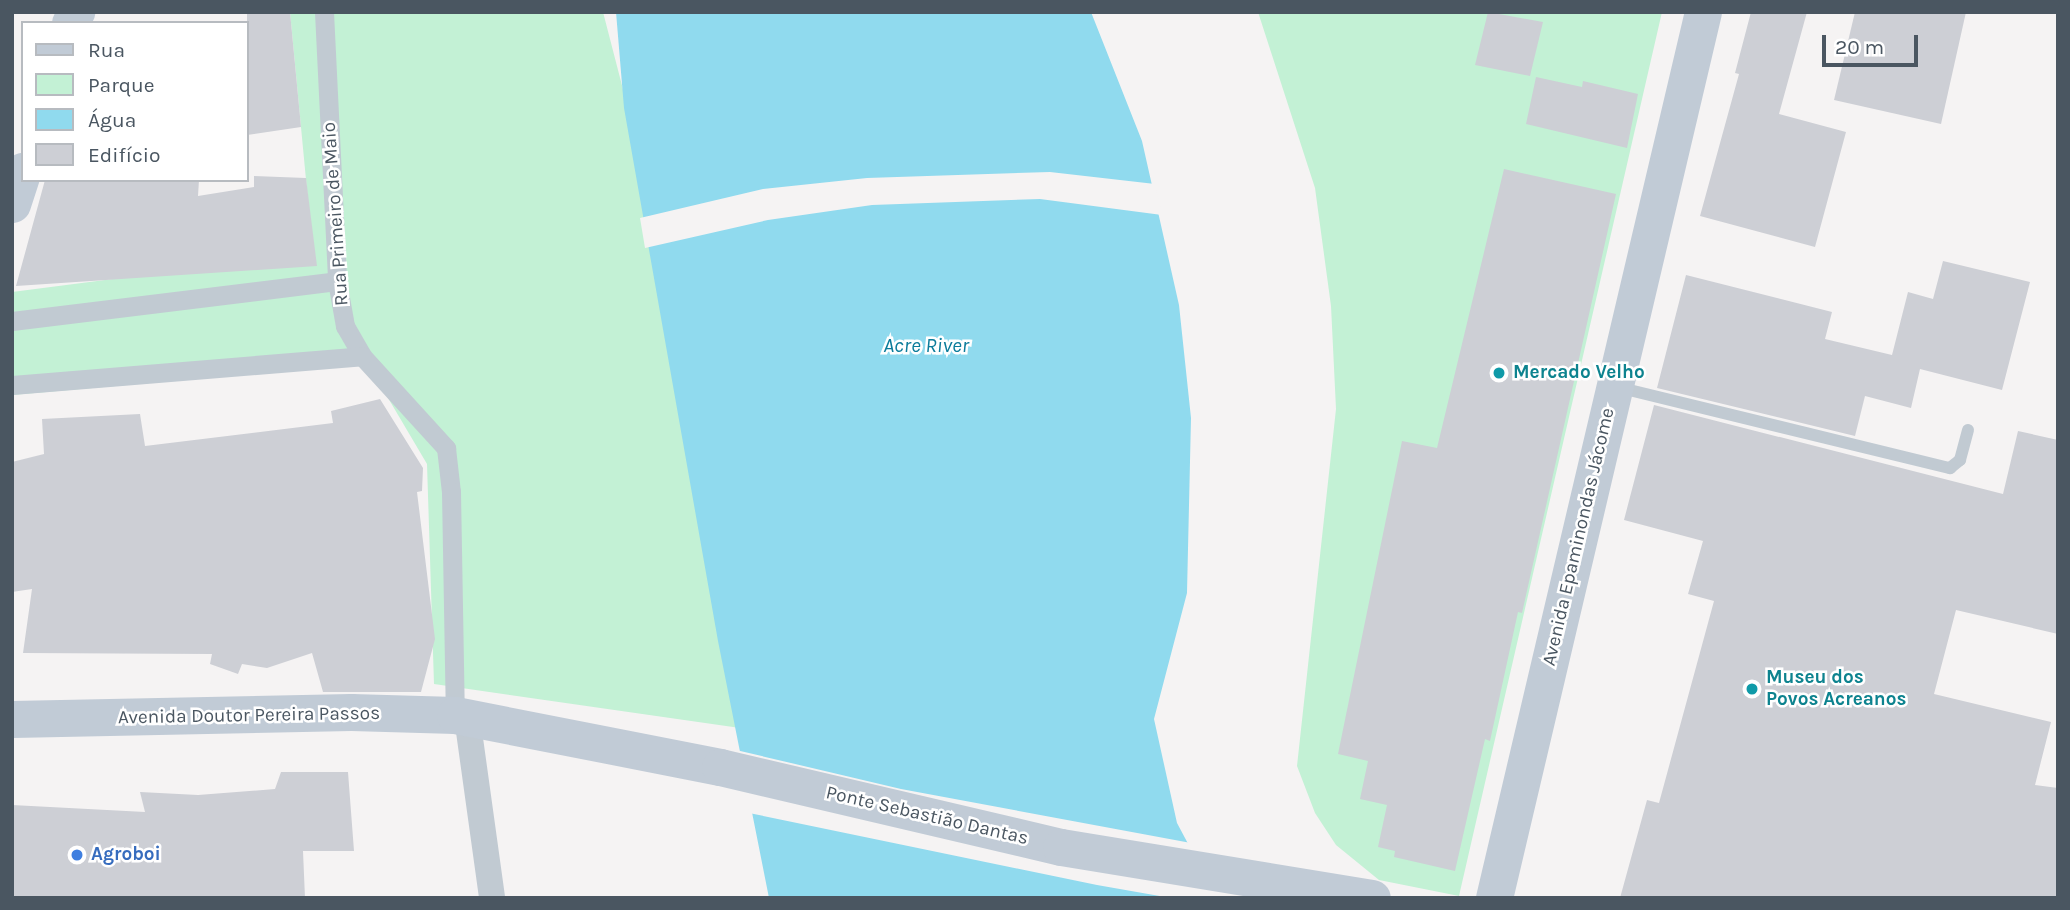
<!DOCTYPE html>
<html>
<head>
<meta charset="utf-8">
<style>
  body { margin:0 }
  #map { position:relative; width:2070px; height:910px; overflow:hidden; background:#f5f3f3; font-family:Karla,sans-serif }
  div>[style] { position:absolute }
  .green>* { inset:0; background:#c3f1d5 }
  .water>* { inset:0; background:#90daee }
  .pier>* { inset:0; background:#f5f3f3 }
  .building>* { inset:0; background:#cdcfd5 }
  .service>* { height:12px; margin:-6px; padding:0 6px; transform-origin:6px; border-radius:6px; background:#c1cad2 }
  .pedestrian>* { height:19px; margin:-9.5px; padding:0 9.5px; transform-origin:9.5px; border-radius:9.5px; background:#c1cad2 }
  .minor>* { height:26px; margin:-13px; padding:0 13px; transform-origin:13px; border-radius:13px; background:#c1cad2 }
  .secondary>* { height:37px; margin:-18.5px; padding:0 18.5px; transform-origin:18.5px; border-radius:18.5px; background:#c1cbd6 }
  .dots>* { width:19px; height:19px; translate:-50% -50%; box-sizing:border-box; border:4px solid #fff; border-radius:50% }
  span { translate:-50% -50%; white-space:nowrap; text-align:center; line-height:1.15; -webkit-text-stroke:5px #fff; paint-order:stroke }
  .street-label { font-size:19px; color:#4a5661 }
  .culture-label { font-size:19px; color:#0d838f; font-weight:700 }
  .left { translate:0 -50%; text-align:left }
  .shop-label { font-size:19px; color:#366cbe; font-weight:700 }
  .water-label { font-size:21px; color:#0c7c9b; font-style:italic }
  .frame { position:absolute; inset:0; border:14px solid #4a5661; pointer-events:none }
  .legend { position:absolute; left:21px; top:21px; width:228px; height:161px; box-sizing:border-box; background:#fff; border:2px solid #b7bbc0; margin:0; padding:9px 12px; list-style:none; font-size:21px; color:#4a5661 }
  .legend li { display:flex; align-items:center; gap:14px; height:35px }
  .legend b { width:35px; border:2px solid #b7bbc0 }
  .scale { position:absolute; left:1822px; top:35px; width:96px; height:32px; box-sizing:border-box; border:4px solid #4a5661; border-top:0; padding-left:9px; font-size:21px; line-height:24px; white-space:nowrap; color:#4a5661; -webkit-text-stroke:5px #fff; paint-order:stroke }
</style>
</head>
<body>
<div id="map">
  <div class="green">
    <div style="clip-path:polygon(290px 12px,603px 12px,648px 186px,740px 728px,434px 684px,427px 464px,368px 364px,12px 395px,12px 292px,313px 253px)"></div>
    <div style="clip-path:polygon(1258px 12px,1662px 12px,1459px 896px,1379px 880px,1336px 845px,1315px 813px,1297px 766px,1336px 409px,1331px 306px,1315px 188px)"></div>
  </div>
  <div class="water">
    <div style="clip-path:polygon(616px 12px,1091px 12px,1142px 141px,1179px 305px,1191px 418px,1187px 593px,1154px 719px,1177px 823px,1217px 898px,769px 898px,718px 641px,624px 108px)"></div>
  </div>
  <div class="pier">
    <div style="clip-path:polygon(1050px 172px,1155px 184px,1162px 215px,1040px 199px,872px 205px,768px 220px,645px 248px,640px 218px,763px 189px,867px 178px)"></div>
    <div style="clip-path:polygon(736px 750px,901px 789px,1191px 843px,1221px 898px,1171px 898px,1097px 885px,749px 813px)"></div>
  </div>
  <div class="building">
    <div style="clip-path:polygon(247px 12px,290px 12px,301px 127px,247px 135px)"></div>
    <div style="clip-path:polygon(1488px 12px,1543px 22px,1530px 76px,1475px 65px)"></div>
    <div style="clip-path:polygon(1751px 12px,1807px 12px,1779px 114px,1846px 132px,1815px 247px,1700px 216px,1739px 74px,1735px 73px)"></div>
    <div style="clip-path:polygon(1855px 12px,1966px 12px,1941px 124px,1834px 100px)"></div>
    <div style="clip-path:polygon(1536px 77px,1582px 87px,1583px 81px,1638px 94px,1627px 148px,1526px 124px)"></div>
    <div style="clip-path:polygon(1504px 169px,1616px 194px,1522px 613px,1518px 612px,1490px 741px,1485px 739px,1455px 871px,1394px 857px,1395px 851px,1378px 847px,1387px 805px,1360px 799px,1368px 761px,1338px 754px,1402px 441px,1437px 448px)"></div>
    <div style="clip-path:polygon(254px 176px,306px 178px,317px 266px,16px 286px,45px 180px,199px 180px,198px 196px,254px 187px)"></div>
    <div style="clip-path:polygon(1943px 261px,2030px 282px,2002px 390px,1920px 369px,1911px 408px,1865px 396px,1855px 436px,1657px 388px,1686px 275px,1832px 312px,1825px 339px,1892px 355px,1908px 292px,1933px 299px)"></div>
    <div style="clip-path:polygon(380px 399px,423px 468px,422px 491px,417px 492px,435px 639px,421px 692px,323px 692px,312px 653px,267px 668px,242px 664px,238px 674px,210px 664px,212px 654px,23px 653px,32px 589px,12px 592px,12px 462px,44px 454px,42px 419px,140px 414px,145px 446px,333px 423px,331px 411px)"></div>
    <div style="clip-path:polygon(1654px 405px,2003px 494px,2018px 431px,2058px 440px,2058px 634px,1956px 610px,1934px 694px,2051px 722px,2035px 785px,2058px 788px,2058px 898px,1620px 898px,1647px 800px,1659px 803px,1714px 601px,1688px 594px,1703px 541px,1624px 520px)"></div>
    <div style="clip-path:polygon(281px 772px,348px 772px,354px 851px,303px 851px,305px 898px,12px 898px,12px 805px,145px 812px,140px 792px,198px 795px,275px 789px)"></div>
  </div>
  <div class="service">
    <div style="left:1617px;top:387px;width:343px;rotate:13.7deg"></div>
    <div style="left:1950px;top:468px;width:13px;rotate:-39deg"></div>
    <div style="left:1960px;top:460px;width:31px;rotate:-75deg"></div>
  </div>
  <div class="pedestrian">
    <div style="left:324px;top:12px;width:269px;rotate:87.2deg"></div>
    <div style="left:337px;top:281px;width:46px;rotate:79.9deg"></div>
    <div style="left:345px;top:326px;width:34px;rotate:60deg"></div>
    <div style="left:362px;top:356px;width:125px;rotate:47.6deg"></div>
    <div style="left:446px;top:448px;width:44px;rotate:83.5deg"></div>
    <div style="left:451px;top:492px;width:223px;rotate:89deg"></div>
    <div style="left:12px;top:321px;width:327px;rotate:-7deg"></div>
    <div style="left:12px;top:385px;width:351px;rotate:-4.7deg"></div>
  </div>
  <div class="minor">
    <div style="left:467px;top:717px;width:183px;rotate:82.1deg"></div>
  </div>
  <div class="secondary">
    <div style="left:70px;top:23px;width:13px;rotate:-61deg"></div>
    <div style="left:12px;top:204px;width:35px;rotate:-72deg"></div>
    <div style="left:12px;top:719px;width:339px;rotate:-1.2deg"></div>
    <div style="left:351px;top:712px;width:104px;rotate:1.7deg"></div>
    <div style="left:455px;top:715px;width:270px;rotate:11.1deg"></div>
    <div style="left:720px;top:767px;width:350px;rotate:13.2deg"></div>
    <div style="left:1061px;top:847px;width:315px;rotate:9.3deg"></div>
    <div style="left:1494px;top:898px;width:910px;rotate:-76.73deg"></div>
  </div>
  <div class="dots">
    <div style="left:1499px;top:373px;background:#0f9aa8"></div>
    <div style="left:1752px;top:689px;background:#0f9aa8"></div>
    <div style="left:77px;top:855px;background:#3f7fe0"></div>
  </div>
  <div class="street-label">
    <span style="left:336px;top:214px;rotate:-94deg">Rua Primeiro de Maio</span>
    <span style="left:1579px;top:537px;rotate:-77deg">Avenida Epaminondas Jácome</span>
    <span style="left:249px;top:716px;rotate:-1deg">Avenida Doutor Pereira Passos</span>
    <span style="left:927px;top:816px;rotate:13deg">Ponte Sebastião Dantas</span>
  </div>
  <div class="culture-label">
    <span class="left" style="left:1513px;top:373px">Mercado Velho</span>
    <span class="left" style="left:1766px;top:689px">Museu dos<br>Povos Acreanos</span>
  </div>
  <div class="shop-label">
    <span class="left" style="left:91px;top:855px">Agroboi</span>
  </div>
  <div class="water-label">
    <span style="left:926px;top:345px">Acre River</span>
  </div>
  <div class="frame"></div>
  <ul class="legend">
  <li><b style="height:9px;background:#c1cbd6"></b>Rua</li>
  <li><b style="height:19px;background:#c3f1d5"></b>Parque</li>
  <li><b style="height:19px;background:#90daee"></b>Água</li>
  <li><b style="height:19px;background:#cdcfd5"></b>Edifício</li>
  </ul>
  <div class="scale">20 m</div>
</div>
</body>
</html>
